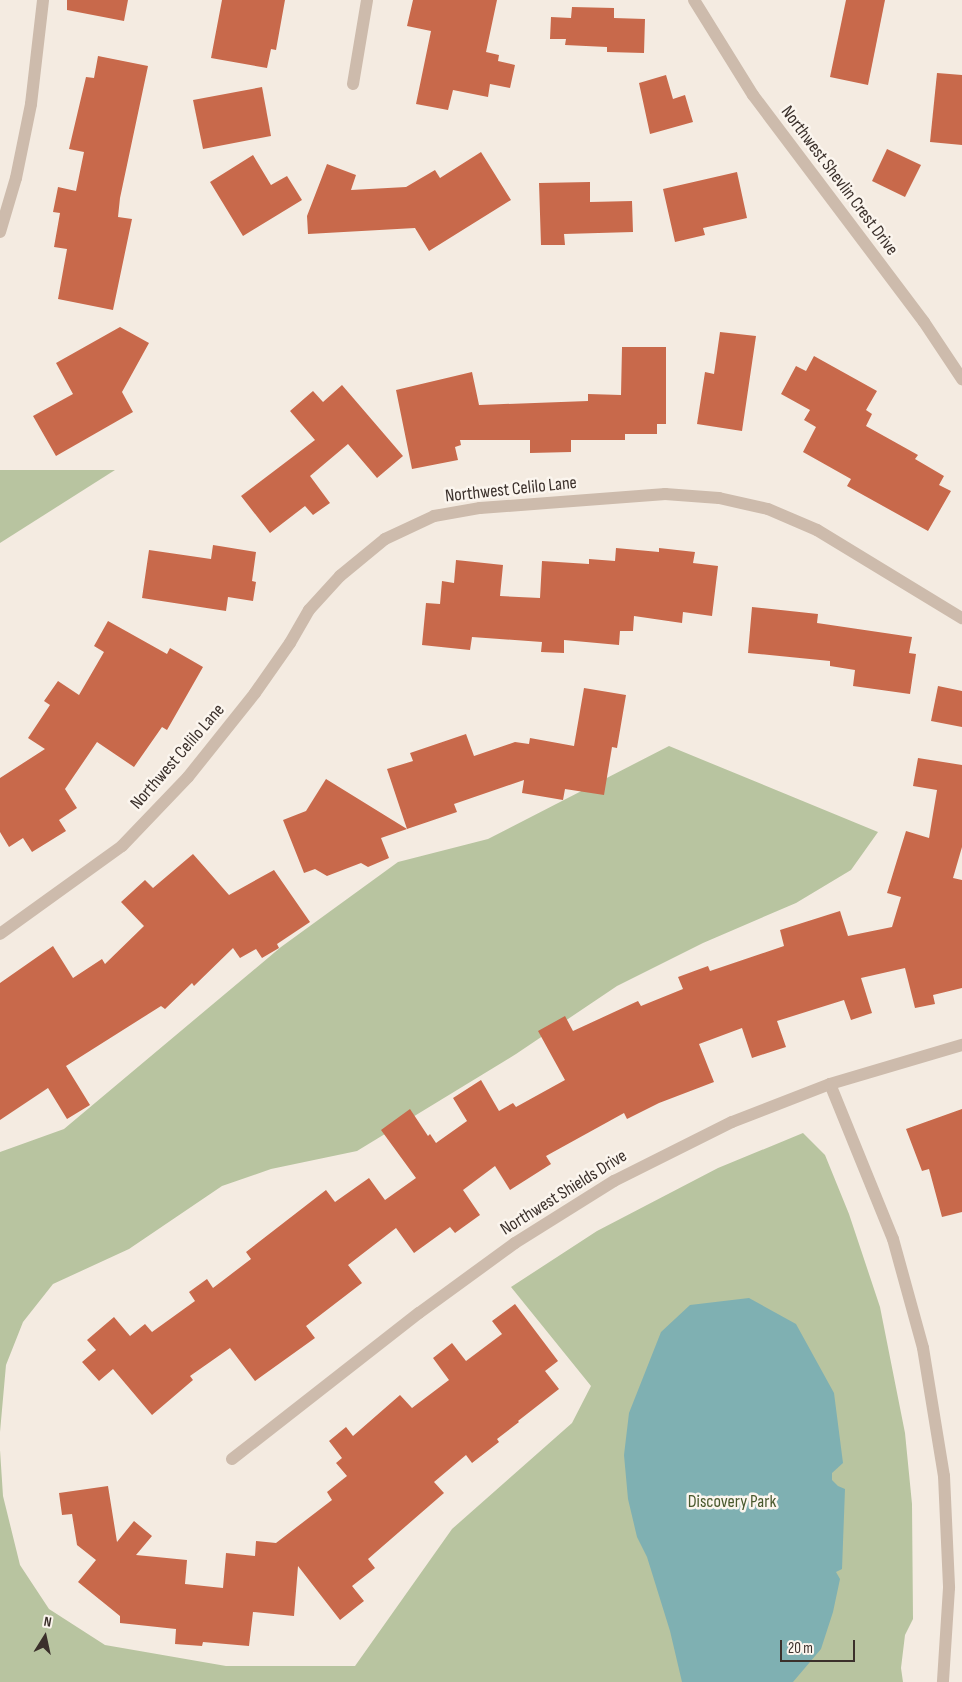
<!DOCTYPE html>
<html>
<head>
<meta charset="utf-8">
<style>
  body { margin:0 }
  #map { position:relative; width:962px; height:1682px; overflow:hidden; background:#f4ebe1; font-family:"Sofia Sans Condensed",sans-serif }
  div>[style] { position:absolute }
  .green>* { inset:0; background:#b8c4a0 }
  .water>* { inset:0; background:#7fb0b2 }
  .building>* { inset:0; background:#c8694b }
  .minor>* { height:12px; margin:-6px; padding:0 6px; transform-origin:6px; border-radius:6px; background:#cdbbac }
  span { translate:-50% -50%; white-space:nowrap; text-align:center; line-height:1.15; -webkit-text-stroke:5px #fbf5ee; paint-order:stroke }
  .street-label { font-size:18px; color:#3b302b }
  .park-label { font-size:18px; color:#4a5a2e }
  .north { position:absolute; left:20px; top:1612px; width:50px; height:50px; -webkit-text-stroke:4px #fbf5ee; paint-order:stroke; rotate:10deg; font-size:14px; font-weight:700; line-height:20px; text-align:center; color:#3b302b }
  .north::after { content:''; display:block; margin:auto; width:18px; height:22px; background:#3b302b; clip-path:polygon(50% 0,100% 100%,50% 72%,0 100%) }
  .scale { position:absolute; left:780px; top:1640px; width:75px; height:22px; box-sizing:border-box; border:2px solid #3b302b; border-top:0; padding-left:6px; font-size:15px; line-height:18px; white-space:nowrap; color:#3b302b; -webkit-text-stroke:4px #fbf5ee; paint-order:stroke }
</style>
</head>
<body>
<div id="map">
  <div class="green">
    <div style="clip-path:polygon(0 470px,115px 470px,0 543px)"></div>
    <div style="clip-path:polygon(669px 746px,878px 832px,851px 870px,796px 903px,703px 943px,617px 986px,516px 1054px,357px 1151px,271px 1169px,222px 1186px,129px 1249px,53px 1284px,23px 1322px,6px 1365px,0 1432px,0 1152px,64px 1129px,281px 947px,398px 862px,488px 839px)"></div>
    <div style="clip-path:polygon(803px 1133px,825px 1155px,849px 1214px,880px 1307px,905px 1433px,912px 1504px,913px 1619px,905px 1635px,901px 1668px,903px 1682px,0 1682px,0 1450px,3px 1496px,20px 1565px,49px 1609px,105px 1645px,226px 1666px,355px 1666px,452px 1529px,572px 1423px,591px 1386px,511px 1287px,597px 1231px,718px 1168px)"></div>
  </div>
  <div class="water">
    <div style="clip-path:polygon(749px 1298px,796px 1324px,834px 1393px,843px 1463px,832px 1473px,832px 1480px,838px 1486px,845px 1489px,842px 1569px,836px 1572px,840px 1579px,833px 1612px,821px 1649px,793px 1682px,682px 1682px,670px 1631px,647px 1557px,637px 1537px,628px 1499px,624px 1455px,629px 1413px,661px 1332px,690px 1305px)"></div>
  </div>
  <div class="building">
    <div style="clip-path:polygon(67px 0,128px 0,124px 21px,67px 10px)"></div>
    <div style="clip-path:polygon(222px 0,285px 0,276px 50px,271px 49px,267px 68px,211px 58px)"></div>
    <div style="clip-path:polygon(413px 0,497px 0,486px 52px,499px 55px,498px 61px,515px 65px,510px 88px,490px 84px,488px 97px,453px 90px,448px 110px,416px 104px,431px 31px,407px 26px)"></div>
    <div style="clip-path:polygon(846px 0,885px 0,868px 85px,830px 77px)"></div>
    <div style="clip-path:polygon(572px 7px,614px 8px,614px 18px,645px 19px,644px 53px,607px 52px,607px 47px,565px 45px,566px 39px,550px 39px,551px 17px,571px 18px)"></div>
    <div style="clip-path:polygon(98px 56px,148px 66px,120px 198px,118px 217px,132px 219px,113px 310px,58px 299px,67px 249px,54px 247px,60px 213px,53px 212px,58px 187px,76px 191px,84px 152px,69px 149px,86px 77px,94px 78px)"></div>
    <div style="clip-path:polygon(937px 73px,962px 75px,962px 145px,930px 142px)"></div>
    <div style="clip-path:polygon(666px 75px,673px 99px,685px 95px,693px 122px,650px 134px,639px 83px)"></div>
    <div style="clip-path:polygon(262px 87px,271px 136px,203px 149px,193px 100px)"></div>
    <div style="clip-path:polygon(887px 149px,921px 165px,905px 197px,872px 181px)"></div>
    <div style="clip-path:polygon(481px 152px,511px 200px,429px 251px,415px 228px,308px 234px,307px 216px,327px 164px,356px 175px,351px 190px,406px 187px,435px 170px,440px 178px)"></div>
    <div style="clip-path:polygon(253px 155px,271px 185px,287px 176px,302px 200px,243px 236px,210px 182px)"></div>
    <div style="clip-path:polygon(737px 172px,747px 218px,703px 228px,705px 235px,675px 242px,663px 189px)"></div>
    <div style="clip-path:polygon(590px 182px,590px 202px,632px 201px,633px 232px,564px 234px,565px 245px,541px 245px,539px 183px)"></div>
    <div style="clip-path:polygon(120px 327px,149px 343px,122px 392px,133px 412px,56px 456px,33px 416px,73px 394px,56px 363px)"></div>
    <div style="clip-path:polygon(720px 332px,756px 336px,742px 431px,697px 424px,705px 372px,714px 374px)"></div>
    <div style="clip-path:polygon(622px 347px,666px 347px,666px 424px,657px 424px,657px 434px,625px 434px,625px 440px,571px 440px,571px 452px,530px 453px,530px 440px,460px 440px,461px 445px,455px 447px,458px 460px,412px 469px,396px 390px,472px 372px,479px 405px,588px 401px,588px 394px,621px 395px)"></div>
    <div style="clip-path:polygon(814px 356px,877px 391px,866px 410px,872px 414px,866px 426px,918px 455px,915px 459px,944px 476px,939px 485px,951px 491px,928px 531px,847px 486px,851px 479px,803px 452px,816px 427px,804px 420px,810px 410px,781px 394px,796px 366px,806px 371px)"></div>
    <div style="clip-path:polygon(342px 385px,403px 456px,377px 478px,348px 444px,310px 476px,330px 503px,313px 515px,305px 506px,270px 533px,241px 496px,315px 440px,290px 411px,313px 391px,323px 402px)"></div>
    <div style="clip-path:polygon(213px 545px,256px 552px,252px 581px,256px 582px,253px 601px,228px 597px,226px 611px,142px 598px,149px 550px,211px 559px)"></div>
    <div style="clip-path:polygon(616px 548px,659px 552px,659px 548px,695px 552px,693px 563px,718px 566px,712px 616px,683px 612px,682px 623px,634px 616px,633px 631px,620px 631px,619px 645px,564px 640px,564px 653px,541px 652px,542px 642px,472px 637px,470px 650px,422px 645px,426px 603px,440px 604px,442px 581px,454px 583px,456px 560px,503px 565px,500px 596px,540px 598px,542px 561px,589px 564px,589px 559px,615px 561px)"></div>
    <div style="clip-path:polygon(752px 607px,818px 614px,817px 623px,912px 637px,909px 653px,916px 654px,910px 694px,853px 686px,855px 670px,830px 666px,830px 661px,748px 653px)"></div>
    <div style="clip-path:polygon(108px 621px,167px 654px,170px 648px,203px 667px,167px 730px,162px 727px,134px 767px,97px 742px,65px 789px,77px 808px,59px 820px,66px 831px,32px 852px,23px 838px,9px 847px,0 832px,0 778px,45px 749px,28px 738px,50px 705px,44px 701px,58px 681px,79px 695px,104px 652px,94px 646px)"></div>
    <div style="clip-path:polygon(938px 686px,962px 691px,962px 727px,931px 721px)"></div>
    <div style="clip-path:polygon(584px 688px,626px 695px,617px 748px,612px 747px,604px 795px,565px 789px,563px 800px,522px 793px,524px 780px,454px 804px,457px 812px,407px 829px,387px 769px,413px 761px,410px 753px,466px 734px,474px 756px,515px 742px,529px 744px,530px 738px,574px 746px)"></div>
    <div style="clip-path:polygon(918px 758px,962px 765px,962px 847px,953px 878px,962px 880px,962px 988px,933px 995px,935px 1004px,915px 1008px,905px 968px,861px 978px,872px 1013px,851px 1020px,844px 1000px,777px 1021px,786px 1047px,752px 1058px,742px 1028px,699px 1044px,714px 1082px,659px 1103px,627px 1119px,624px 1113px,546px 1156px,551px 1164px,510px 1190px,495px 1166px,463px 1190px,480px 1215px,455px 1233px,450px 1227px,414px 1253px,396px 1228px,348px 1265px,362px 1283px,306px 1326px,315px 1338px,255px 1381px,230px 1348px,190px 1376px,193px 1380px,152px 1415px,113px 1369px,99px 1381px,82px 1362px,96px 1350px,87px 1340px,114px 1317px,130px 1336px,145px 1324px,152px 1332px,195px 1301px,189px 1292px,207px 1279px,213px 1288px,251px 1259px,246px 1252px,326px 1190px,335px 1202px,369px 1178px,385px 1200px,416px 1178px,381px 1130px,410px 1109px,428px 1136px,430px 1134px,436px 1143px,467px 1121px,453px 1098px,481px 1080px,499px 1111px,513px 1103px,516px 1107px,565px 1080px,538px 1031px,565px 1016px,573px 1031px,638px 1001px,641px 1006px,683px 989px,678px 977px,708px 966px,710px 971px,784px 946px,780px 930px,840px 911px,848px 936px,892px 927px,901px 897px,887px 893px,906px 831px,929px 838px,937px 790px,913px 786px)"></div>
    <div style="clip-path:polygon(326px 779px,407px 829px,381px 838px,389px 858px,368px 867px,361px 863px,327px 876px,315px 869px,304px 873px,283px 820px,306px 811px)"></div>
    <div style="clip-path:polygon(193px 854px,229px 895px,274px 870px,310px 922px,277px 944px,279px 948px,262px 958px,256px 949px,240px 958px,233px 948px,194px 986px,192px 983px,165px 1009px,161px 1006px,66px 1066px,90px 1105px,67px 1119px,48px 1088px,0 1120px,0 983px,53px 946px,73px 978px,102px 959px,105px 964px,144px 926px,121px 902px,145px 880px,153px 888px)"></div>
    <div style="clip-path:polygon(962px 1109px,962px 1212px,942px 1217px,929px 1169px,922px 1171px,906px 1129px)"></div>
    <div style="clip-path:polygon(515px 1304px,558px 1361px,545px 1371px,559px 1389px,518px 1421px,519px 1422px,497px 1439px,499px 1442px,472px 1463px,466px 1455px,434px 1482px,444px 1493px,368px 1559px,375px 1568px,352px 1586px,364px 1601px,340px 1620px,298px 1566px,294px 1616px,253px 1612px,249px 1646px,203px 1642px,202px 1646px,175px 1644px,176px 1629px,120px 1623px,120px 1616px,78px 1582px,96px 1560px,77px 1545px,72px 1514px,62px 1515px,59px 1493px,108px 1486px,117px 1542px,134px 1521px,152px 1536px,136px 1555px,187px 1560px,185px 1584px,223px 1588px,226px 1553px,255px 1556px,256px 1541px,276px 1543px,332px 1500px,327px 1492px,347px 1476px,336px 1463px,342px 1458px,329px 1441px,346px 1427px,353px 1436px,400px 1395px,412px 1408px,449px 1380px,433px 1358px,452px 1343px,466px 1361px,502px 1334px,492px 1321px)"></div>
  </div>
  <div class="minor">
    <div style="left:694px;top:0;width:112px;rotate:58.2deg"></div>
    <div style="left:753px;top:95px;width:284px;rotate:53deg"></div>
    <div style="left:924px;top:322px;width:69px;rotate:56.3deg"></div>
    <div style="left:353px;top:84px;width:85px;rotate:-80.5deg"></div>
    <div style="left:0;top:232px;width:56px;rotate:-73.5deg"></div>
    <div style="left:16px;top:178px;width:76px;rotate:-78.5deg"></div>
    <div style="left:31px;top:104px;width:105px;rotate:-83.4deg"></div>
    <div style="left:0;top:934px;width:150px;rotate:-35.8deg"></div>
    <div style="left:122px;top:846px;width:95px;rotate:-46.3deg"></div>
    <div style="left:188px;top:777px;width:107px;rotate:-51.4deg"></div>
    <div style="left:255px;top:693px;width:61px;rotate:-55deg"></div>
    <div style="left:290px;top:643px;width:38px;rotate:-60deg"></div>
    <div style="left:309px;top:610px;width:46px;rotate:-47.6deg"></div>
    <div style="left:340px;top:576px;width:58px;rotate:-39.4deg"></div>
    <div style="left:385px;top:539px;width:54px;rotate:-25.1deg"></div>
    <div style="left:434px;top:516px;width:47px;rotate:-9.9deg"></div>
    <div style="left:480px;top:508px;width:186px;rotate:-4.3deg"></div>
    <div style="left:665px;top:494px;width:54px;rotate:4.2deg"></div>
    <div style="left:719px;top:498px;width:50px;rotate:12.7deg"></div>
    <div style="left:768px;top:509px;width:53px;rotate:23.2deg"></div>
    <div style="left:817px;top:530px;width:170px;rotate:31.3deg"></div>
    <div style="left:830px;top:1084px;width:167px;rotate:67.9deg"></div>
    <div style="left:893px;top:1239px;width:113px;rotate:74.6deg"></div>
    <div style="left:923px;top:1348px;width:130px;rotate:80.7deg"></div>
    <div style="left:944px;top:1476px;width:112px;rotate:87.4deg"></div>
    <div style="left:949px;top:1588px;width:94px;rotate:93.7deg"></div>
    <div style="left:232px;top:1459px;width:237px;rotate:-38deg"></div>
    <div style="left:419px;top:1313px;width:119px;rotate:-36.1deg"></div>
    <div style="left:515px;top:1243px;width:117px;rotate:-32.1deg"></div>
    <div style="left:614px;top:1181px;width:132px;rotate:-26.6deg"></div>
    <div style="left:732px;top:1122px;width:105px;rotate:-21.2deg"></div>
    <div style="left:830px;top:1084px;width:138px;rotate:-16.5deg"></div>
  </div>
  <div class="street-label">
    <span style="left:839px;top:181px;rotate:53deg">Northwest Shevlin Crest Drive</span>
    <span style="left:511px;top:490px;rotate:-6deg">Northwest Celilo Lane</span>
    <span style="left:178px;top:757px;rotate:-49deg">Northwest Celilo Lane</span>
    <span style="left:564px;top:1193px;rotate:-32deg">Northwest Shields Drive</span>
  </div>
  <div class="park-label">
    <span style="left:732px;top:1502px">Discovery Park</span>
  </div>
  <div class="north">N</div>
  <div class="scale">20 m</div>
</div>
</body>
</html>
